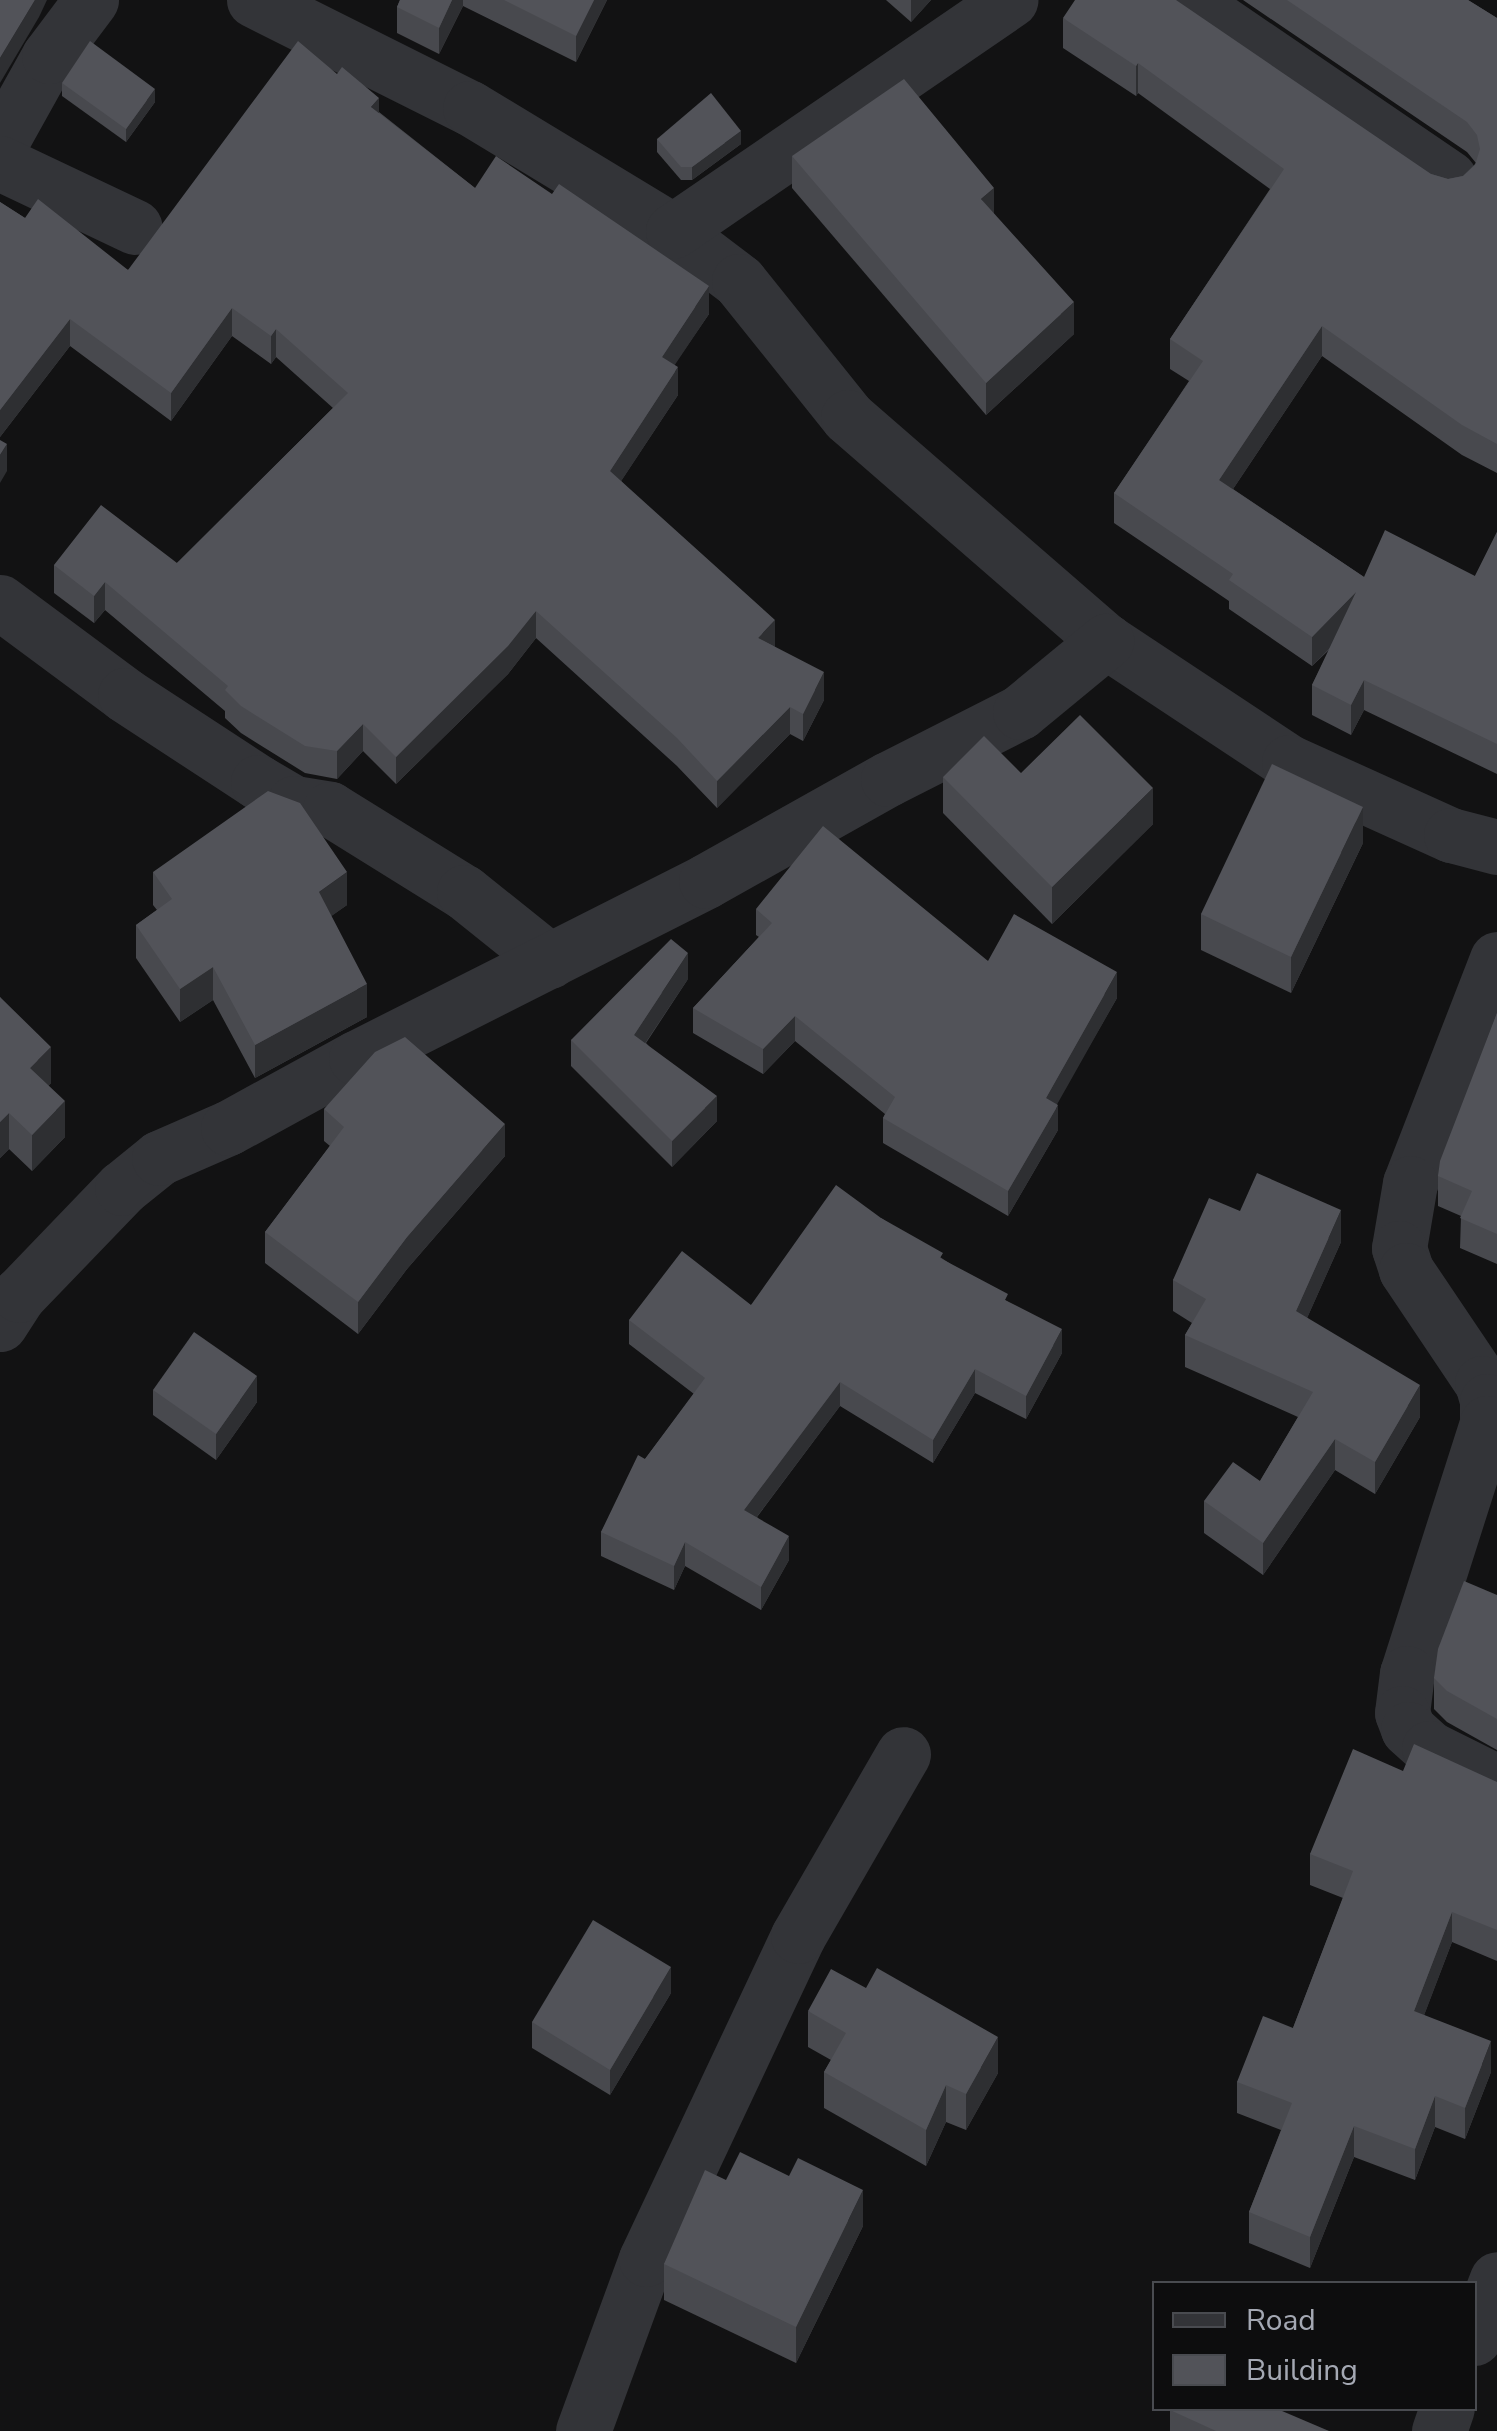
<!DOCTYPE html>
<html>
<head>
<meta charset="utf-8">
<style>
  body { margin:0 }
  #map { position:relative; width:1497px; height:2431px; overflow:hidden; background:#121213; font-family:"Nunito Sans",sans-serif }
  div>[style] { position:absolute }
  .street>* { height:55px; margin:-27.5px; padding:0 27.5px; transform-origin:27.5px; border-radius:27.5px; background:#333438 }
  .wall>* { inset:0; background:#48494e }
  .shaded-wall>* { inset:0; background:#2e2f32 }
  .building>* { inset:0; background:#525359 }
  span { translate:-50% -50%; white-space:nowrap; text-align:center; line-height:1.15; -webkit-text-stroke:8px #0d0d0e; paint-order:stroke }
  .legend { position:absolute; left:1152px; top:2281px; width:325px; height:130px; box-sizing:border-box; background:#0d0d0e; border:2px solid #494b50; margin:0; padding:12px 18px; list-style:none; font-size:30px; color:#a4a8b3 }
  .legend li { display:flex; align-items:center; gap:20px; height:50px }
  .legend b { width:50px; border:2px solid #494b50 }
</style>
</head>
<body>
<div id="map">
  <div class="street">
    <div style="left:254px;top:0;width:241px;rotate:26.6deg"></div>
    <div style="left:470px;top:108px;width:237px;rotate:31.2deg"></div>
    <div style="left:673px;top:231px;width:83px;rotate:37.1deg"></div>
    <div style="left:739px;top:281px;width:174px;rotate:51.3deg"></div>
    <div style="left:848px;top:417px;width:342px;rotate:41deg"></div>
    <div style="left:1106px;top:641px;width:219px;rotate:33.5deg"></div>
    <div style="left:1289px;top:762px;width:178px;rotate:24.3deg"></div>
    <div style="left:1451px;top:835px;width:48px;rotate:14.6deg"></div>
    <div style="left:1188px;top:0;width:316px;rotate:34.3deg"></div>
    <div style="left:0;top:144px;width:101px;rotate:-60.9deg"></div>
    <div style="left:49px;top:56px;width:70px;rotate:-53.1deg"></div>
    <div style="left:0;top:163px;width:149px;rotate:25.4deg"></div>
    <div style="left:673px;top:231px;width:409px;rotate:-34.4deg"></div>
    <div style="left:0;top:602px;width:156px;rotate:36.6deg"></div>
    <div style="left:125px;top:695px;width:159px;rotate:33.2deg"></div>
    <div style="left:258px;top:782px;width:42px;rotate:30.3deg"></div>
    <div style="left:294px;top:803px;width:36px;rotate:9deg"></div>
    <div style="left:330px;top:809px;width:158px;rotate:31.8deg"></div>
    <div style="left:464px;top:892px;width:110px;rotate:38.7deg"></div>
    <div style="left:1497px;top:959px;width:240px;rotate:111.2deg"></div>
    <div style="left:1410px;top:1183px;width:66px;rotate:99.6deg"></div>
    <div style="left:1399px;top:1248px;width:23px;rotate:72deg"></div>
    <div style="left:1406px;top:1270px;width:136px;rotate:56.1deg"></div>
    <div style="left:1482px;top:1383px;width:19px;rotate:74deg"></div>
    <div style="left:1487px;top:1401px;width:22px;rotate:90deg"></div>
    <div style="left:1487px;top:1423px;width:262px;rotate:107.7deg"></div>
    <div style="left:1407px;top:1673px;width:40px;rotate:97.1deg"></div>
    <div style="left:1402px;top:1713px;width:17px;rotate:69deg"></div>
    <div style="left:1408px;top:1729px;width:28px;rotate:42deg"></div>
    <div style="left:1429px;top:1748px;width:76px;rotate:26.6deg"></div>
    <div style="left:0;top:1324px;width:35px;rotate:-57deg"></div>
    <div style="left:19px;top:1295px;width:149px;rotate:-46.1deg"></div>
    <div style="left:122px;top:1188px;width:48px;rotate:-39deg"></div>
    <div style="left:159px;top:1158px;width:75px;rotate:-23.5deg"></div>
    <div style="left:228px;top:1128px;width:146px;rotate:-28.7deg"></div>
    <div style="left:356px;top:1058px;width:392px;rotate:-26.8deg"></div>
    <div style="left:706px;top:881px;width:209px;rotate:-29.3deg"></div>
    <div style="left:888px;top:779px;width:148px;rotate:-26.9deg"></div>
    <div style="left:1020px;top:712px;width:112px;rotate:-39.5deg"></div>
    <div style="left:1474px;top:2338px;width:63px;rotate:-68.7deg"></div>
    <div style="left:583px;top:2431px;width:183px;rotate:-69.9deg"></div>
    <div style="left:646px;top:2259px;width:357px;rotate:-64.8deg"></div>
    <div style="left:798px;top:1936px;width:210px;rotate:-60deg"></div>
    <div style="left:1439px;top:2431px;width:24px;rotate:-71deg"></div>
  </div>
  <div class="wall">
    <div style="clip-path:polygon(400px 0,607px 0,576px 62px,463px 6px,439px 54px,397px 33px,397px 7px)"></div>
    <div style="clip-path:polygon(886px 0,931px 0,911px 22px)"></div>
    <div style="clip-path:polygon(1243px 0,1468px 0,1497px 18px,1497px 473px,1462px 455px,1322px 356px,1233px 489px,1364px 577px,1475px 576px,1497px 532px,1497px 774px,1364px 710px,1351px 735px,1312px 715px,1312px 685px,1330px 649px,1312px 666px,1229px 609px,1229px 601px,1114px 523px,1114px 493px,1189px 381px,1170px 369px,1170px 339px,1270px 189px,1138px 93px,1136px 96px,1063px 48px,1063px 18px,1431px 174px,1448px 179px,1463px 176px,1476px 163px,1467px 152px)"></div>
    <div style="clip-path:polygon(62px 83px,155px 102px,126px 142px,62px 96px)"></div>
    <div style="clip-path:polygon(379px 112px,475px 188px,709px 314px,674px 365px,678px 395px,621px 481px,824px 700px,803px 741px,790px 734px,717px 808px,677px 766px,536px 638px,508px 674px,396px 784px,363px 751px,337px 779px,305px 773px,241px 733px,225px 718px,225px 711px,105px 610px,94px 623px,54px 593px,54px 565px,177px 563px,333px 408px,276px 357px,271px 364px,232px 336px,171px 421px,70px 346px,0 437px,0 202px,25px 218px,128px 270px)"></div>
    <div style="clip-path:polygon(657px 139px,741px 144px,692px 180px,681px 180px,657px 152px)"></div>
    <div style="clip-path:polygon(792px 156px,994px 214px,1074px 334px,986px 415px,792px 188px)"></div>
    <div style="clip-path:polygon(1021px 773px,1153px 824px,1052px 924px,943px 813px,943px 777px)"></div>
    <div style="clip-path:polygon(1363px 843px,1291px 993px,1201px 950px,1201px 914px)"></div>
    <div style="clip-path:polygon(153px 872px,347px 905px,331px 916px,367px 1017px,255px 1078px,213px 1000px,180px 1022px,136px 958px,136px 925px,157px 910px,153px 905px)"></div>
    <div style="clip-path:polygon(756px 909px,988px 961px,1117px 998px,1056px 1104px,1058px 1130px,1008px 1216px,883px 1143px,883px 1118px,885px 1114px,795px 1041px,763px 1074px,693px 1033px,693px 1008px,759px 937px,756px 935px)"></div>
    <div style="clip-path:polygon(688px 979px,646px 1043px,717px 1121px,672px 1167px,571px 1066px,571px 1040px)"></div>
    <div style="clip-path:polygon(0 997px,51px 1083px,48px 1086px,65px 1137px,32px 1171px,9px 1149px,0 1158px)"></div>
    <div style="clip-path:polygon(1497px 1013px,1497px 1264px,1460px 1248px,1461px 1216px,1438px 1206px,1438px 1176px)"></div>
    <div style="clip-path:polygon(324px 1109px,505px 1156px,407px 1269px,358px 1334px,265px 1263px,265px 1232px,330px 1146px,324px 1141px)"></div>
    <div style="clip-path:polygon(1240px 1211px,1341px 1242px,1307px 1318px,1420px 1417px,1375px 1494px,1335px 1470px,1263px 1575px,1204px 1533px,1204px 1501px,1260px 1481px,1298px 1417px,1185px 1367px,1185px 1335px,1192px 1323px,1173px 1311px,1173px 1280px)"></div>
    <div style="clip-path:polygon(881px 1218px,1008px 1302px,1062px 1353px,1026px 1419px,975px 1393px,933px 1463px,840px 1406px,757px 1517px,789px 1560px,761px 1610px,685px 1566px,674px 1590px,601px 1556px,601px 1532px,645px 1459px,694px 1394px,629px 1344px,629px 1320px,751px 1305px)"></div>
    <div style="clip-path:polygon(153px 1390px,257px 1402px,216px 1460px,153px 1415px)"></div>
    <div style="clip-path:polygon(1497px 1595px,1497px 1750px,1447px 1722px,1434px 1709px,1434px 1678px)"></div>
    <div style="clip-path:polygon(1403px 1771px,1497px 1782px,1497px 1961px,1452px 1942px,1424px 2015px,1491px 2072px,1465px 2139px,1435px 2127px,1415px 2180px,1354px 2157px,1310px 2268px,1249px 2243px,1249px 2212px,1281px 2130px,1237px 2113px,1237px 2082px,1293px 2028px,1343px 1898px,1310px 1885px,1310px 1854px)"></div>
    <div style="clip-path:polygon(671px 1993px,610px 2095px,532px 2048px,532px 2022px)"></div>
    <div style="clip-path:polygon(808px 2011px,998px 2073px,966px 2130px,946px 2122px,926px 2166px,824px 2108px,824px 2072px,831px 2060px,808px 2047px)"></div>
    <div style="clip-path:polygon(726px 2180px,863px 2226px,796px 2363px,664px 2300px,664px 2264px)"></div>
    <div style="clip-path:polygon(1170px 2408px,1329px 2431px,1170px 2431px)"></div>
  </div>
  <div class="shaded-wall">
    <div style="clip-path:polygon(35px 0,47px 0,39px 17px,0 83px,0 58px)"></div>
    <div style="clip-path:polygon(452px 0,463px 0,463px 6px,439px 54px,439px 28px)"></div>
    <div style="clip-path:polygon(594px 0,607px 0,576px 62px,576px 36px)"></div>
    <div style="clip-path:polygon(911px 0,931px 0,911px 22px)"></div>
    <div style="clip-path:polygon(1138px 63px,1138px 93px,1136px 96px,1136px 66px)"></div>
    <div style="clip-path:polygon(155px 89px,155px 102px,126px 142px,126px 129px)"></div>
    <div style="clip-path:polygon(379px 98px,379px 125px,371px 107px)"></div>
    <div style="clip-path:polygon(741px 131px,741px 144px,692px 180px,692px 167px)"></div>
    <div style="clip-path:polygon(994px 188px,994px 219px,981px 199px)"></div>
    <div style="clip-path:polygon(709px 286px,709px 314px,662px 384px,662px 357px)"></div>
    <div style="clip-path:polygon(1074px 302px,1074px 334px,986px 415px,986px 383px)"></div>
    <div style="clip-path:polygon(232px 308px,232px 336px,171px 421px,171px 393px)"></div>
    <div style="clip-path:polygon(70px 319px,70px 346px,0 437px,0 410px)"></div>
    <div style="clip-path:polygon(1322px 326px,1322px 356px,1219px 510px,1219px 480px)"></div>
    <div style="clip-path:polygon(276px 329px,276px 357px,271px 364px,271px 336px)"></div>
    <div style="clip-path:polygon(678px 367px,678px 395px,610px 498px,610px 471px)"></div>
    <div style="clip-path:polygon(7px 444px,7px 471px,0 483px,0 455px)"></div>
    <div style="clip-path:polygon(105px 582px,105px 610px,94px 623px,94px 596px)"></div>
    <div style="clip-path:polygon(1356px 592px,1356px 622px,1312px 666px,1312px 637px)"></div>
    <div style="clip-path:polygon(536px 611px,536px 638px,508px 674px,396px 784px,396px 757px)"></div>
    <div style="clip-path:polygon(775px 620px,775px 647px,758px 638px)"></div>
    <div style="clip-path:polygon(824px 672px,824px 700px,803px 741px,803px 714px)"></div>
    <div style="clip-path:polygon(1364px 680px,1364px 710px,1351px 735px,1351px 705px)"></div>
    <div style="clip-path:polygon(790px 707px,790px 734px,717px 808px,717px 781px)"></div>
    <div style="clip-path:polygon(363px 724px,363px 751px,337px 779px,337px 751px)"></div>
    <div style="clip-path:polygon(1153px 788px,1153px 824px,1052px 924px,1052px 887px)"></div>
    <div style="clip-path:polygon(1363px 807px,1363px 843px,1291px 993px,1291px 957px)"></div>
    <div style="clip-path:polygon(347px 872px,347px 905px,319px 925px,319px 892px)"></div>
    <div style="clip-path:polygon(688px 953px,688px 979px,634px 1060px,634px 1035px)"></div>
    <div style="clip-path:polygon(213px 967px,213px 1000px,180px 1022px,180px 989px)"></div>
    <div style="clip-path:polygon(1117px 972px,1117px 998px,1046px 1124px,1046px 1098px)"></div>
    <div style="clip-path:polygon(367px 984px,367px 1017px,255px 1078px,255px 1045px)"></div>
    <div style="clip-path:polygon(795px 1016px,795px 1041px,763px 1074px,763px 1049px)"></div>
    <div style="clip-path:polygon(51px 1047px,51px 1083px,30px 1105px,30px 1068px)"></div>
    <div style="clip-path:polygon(717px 1096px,717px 1121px,672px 1167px,672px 1141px)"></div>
    <div style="clip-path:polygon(65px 1101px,65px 1137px,32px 1171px,32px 1135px)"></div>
    <div style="clip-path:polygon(1058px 1105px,1058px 1130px,1008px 1216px,1008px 1191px)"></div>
    <div style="clip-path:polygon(9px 1113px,9px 1149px,0 1158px,0 1122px)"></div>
    <div style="clip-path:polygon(505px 1124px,505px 1156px,407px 1269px,358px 1334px,358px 1302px,407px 1237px)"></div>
    <div style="clip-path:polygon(1341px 1210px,1341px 1242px,1296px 1343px,1296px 1311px)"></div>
    <div style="clip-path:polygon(1062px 1329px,1062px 1353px,1026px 1419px,1026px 1396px)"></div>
    <div style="clip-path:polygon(975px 1369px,975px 1393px,933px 1463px,933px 1440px)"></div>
    <div style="clip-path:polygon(257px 1376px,257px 1402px,216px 1460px,216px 1434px)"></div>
    <div style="clip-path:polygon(840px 1382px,840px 1406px,744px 1534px,744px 1510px)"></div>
    <div style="clip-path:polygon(1420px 1385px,1420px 1417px,1375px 1494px,1375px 1462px)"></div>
    <div style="clip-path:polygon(1335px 1439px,1335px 1470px,1263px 1575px,1263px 1543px)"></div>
    <div style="clip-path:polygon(789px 1536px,789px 1560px,761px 1610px,761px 1587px)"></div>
    <div style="clip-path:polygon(685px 1542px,685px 1566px,674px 1590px,674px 1566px)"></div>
    <div style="clip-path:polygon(1452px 1912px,1452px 1942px,1414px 2042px,1414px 2011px)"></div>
    <div style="clip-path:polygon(671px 1967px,671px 1993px,610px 2095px,610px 2070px)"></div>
    <div style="clip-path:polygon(998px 2037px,998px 2073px,966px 2130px,966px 2094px)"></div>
    <div style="clip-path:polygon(1491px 2041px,1491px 2072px,1465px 2139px,1465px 2108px)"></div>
    <div style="clip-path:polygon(946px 2085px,946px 2122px,926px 2166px,926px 2130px)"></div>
    <div style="clip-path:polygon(1435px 2096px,1435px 2127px,1415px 2180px,1415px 2149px)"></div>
    <div style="clip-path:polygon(1354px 2126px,1354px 2157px,1310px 2268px,1310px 2237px)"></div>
    <div style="clip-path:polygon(863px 2190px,863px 2226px,796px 2363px,796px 2327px)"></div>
  </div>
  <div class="building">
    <div style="clip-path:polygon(0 0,35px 0,0 58px)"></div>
    <div style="clip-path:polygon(400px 0,452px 0,439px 28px,397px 7px)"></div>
    <div style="clip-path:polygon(504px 0,594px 0,576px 36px)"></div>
    <div style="clip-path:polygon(1075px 0,1176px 0,1431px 174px,1448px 179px,1463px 176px,1475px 165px,1480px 149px,1477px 135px,1467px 122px,1287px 0,1468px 0,1497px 18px,1497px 444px,1462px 425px,1322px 326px,1219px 480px,1364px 577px,1385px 530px,1475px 576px,1497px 532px,1497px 744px,1364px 680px,1351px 705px,1312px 685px,1356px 592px,1312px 637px,1229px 580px,1233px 574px,1114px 493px,1203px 361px,1170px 339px,1284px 169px,1138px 63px,1136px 66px,1063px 18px)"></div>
    <div style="clip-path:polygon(90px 41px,155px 89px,126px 129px,62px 83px)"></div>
    <div style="clip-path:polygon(298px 41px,337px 74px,342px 67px,379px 98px,371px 107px,475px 188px,496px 156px,552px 194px,559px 184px,709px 286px,662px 357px,678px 367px,610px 471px,775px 620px,758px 638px,824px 672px,803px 714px,790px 707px,717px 781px,677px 738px,536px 611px,508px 646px,396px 757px,363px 724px,337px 751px,305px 746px,241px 706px,225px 690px,228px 686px,105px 582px,94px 596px,54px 565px,101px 505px,177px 563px,348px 393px,276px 329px,271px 336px,232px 308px,171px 393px,70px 319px,0 410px,0 202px,25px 218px,38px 199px,128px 270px)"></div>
    <div style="clip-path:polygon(904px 79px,994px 188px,981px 199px,1074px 302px,986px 383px,792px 156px)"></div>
    <div style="clip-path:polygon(711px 93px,741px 131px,692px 167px,681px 167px,657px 139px)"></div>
    <div style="clip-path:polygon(0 440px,7px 444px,0 455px)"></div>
    <div style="clip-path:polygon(1080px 715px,1153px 788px,1052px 887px,943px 777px,984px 736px,1021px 773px)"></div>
    <div style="clip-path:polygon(1272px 764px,1363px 807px,1291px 957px,1201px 914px)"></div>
    <div style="clip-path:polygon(268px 791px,300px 803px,347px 872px,319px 892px,367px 984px,255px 1045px,213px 967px,180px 989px,136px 925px,172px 899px,153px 872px)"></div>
    <div style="clip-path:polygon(823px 826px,988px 961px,1014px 914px,1117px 972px,1046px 1098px,1058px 1105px,1008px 1191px,883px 1118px,895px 1097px,795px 1016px,763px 1049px,693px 1008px,772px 923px,756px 909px)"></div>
    <div style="clip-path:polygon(671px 939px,688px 953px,634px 1035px,717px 1096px,672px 1141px,571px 1040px)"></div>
    <div style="clip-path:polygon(0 997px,51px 1047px,30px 1068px,65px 1101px,32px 1135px,9px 1113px,0 1122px)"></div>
    <div style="clip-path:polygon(1497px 1013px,1497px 1234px,1460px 1218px,1472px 1191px,1438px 1176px,1440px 1161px)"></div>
    <div style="clip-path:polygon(405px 1037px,505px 1124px,407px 1237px,358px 1302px,265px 1232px,344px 1127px,324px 1109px,375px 1052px)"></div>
    <div style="clip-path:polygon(1257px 1173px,1341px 1210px,1296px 1311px,1420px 1385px,1375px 1462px,1335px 1439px,1263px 1543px,1204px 1501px,1233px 1462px,1260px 1481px,1313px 1392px,1185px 1335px,1206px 1299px,1173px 1280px,1209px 1198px,1240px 1211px)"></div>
    <div style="clip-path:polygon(836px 1185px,881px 1218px,943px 1253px,940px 1258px,1008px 1294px,1005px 1300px,1062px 1329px,1026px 1396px,975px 1369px,933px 1440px,840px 1382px,744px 1510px,789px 1536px,761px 1587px,685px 1542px,674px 1566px,601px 1532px,638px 1455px,645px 1459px,705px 1378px,629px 1320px,682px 1251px,751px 1305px)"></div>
    <div style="clip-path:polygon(194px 1332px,257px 1376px,216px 1434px,153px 1390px)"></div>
    <div style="clip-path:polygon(1464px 1581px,1497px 1595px,1497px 1719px,1447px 1691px,1434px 1678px,1438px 1649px)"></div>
    <div style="clip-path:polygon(1414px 1744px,1497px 1782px,1497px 1930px,1452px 1912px,1414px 2011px,1491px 2041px,1465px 2108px,1435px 2096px,1415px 2149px,1354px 2126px,1310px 2237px,1249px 2212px,1292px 2103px,1237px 2082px,1263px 2016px,1293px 2028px,1353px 1871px,1310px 1854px,1353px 1749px,1403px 1771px)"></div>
    <div style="clip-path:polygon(593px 1920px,671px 1967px,610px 2070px,532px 2022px)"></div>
    <div style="clip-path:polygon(877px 1968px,998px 2037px,966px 2094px,946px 2085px,926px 2130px,824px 2072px,846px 2033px,808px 2011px,831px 1969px,866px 1988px)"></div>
    <div style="clip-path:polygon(740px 2152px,789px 2176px,798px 2158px,863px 2190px,796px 2327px,664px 2264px,705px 2170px,726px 2180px)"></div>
    <div style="clip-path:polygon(1170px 2408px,1275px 2408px,1329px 2431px,1216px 2431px,1170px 2410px)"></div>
  </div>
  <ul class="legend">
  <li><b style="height:12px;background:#333438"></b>Road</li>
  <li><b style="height:28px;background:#525359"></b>Building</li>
  </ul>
</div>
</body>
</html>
